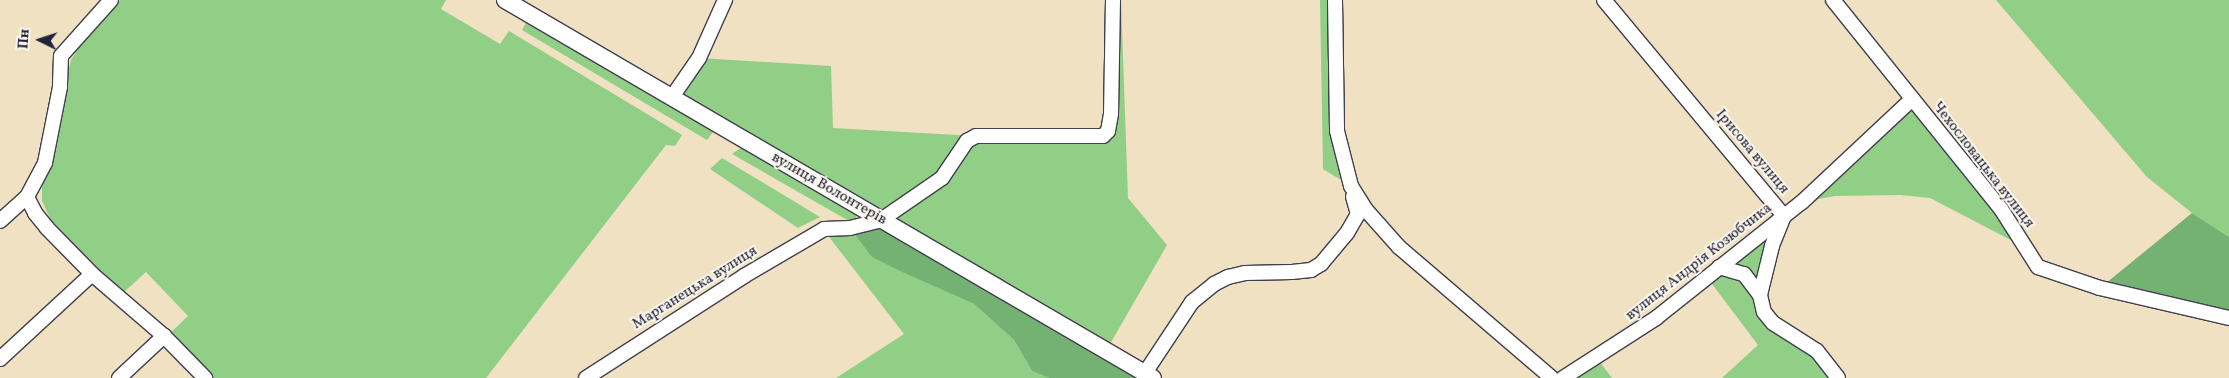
<!DOCTYPE html>
<html>
<head>
<meta charset="utf-8">
<style>
  body { margin:0 }
  #map { position:relative; width:2229px; height:378px; overflow:hidden; background:#efe1c2; font-family:Vollkorn,serif }
  div>[style] { position:absolute }
  .green>* { inset:0; background:#91cf86 }
  .forest>* { inset:0; background:#74b273 }
  .roads { filter:drop-shadow(1px 0 #413f4f) drop-shadow(-1px 0 #413f4f) drop-shadow(0 1px #413f4f) drop-shadow(0 -1px #413f4f) }
  .minor>* { height:14px; margin:-7px; padding:0 7px; transform-origin:7px; border-radius:7px; background:#fff }
  .tertiary>* { height:16px; margin:-8px; padding:0 8px; transform-origin:8px; border-radius:8px; background:#fff }
  span { translate:-50% -50%; white-space:nowrap; text-align:center; line-height:1.15; -webkit-text-stroke:4px #fbf7ec; paint-order:stroke }
  .street-label { font-size:15px; color:#22223b }
  .north { position:absolute; left:15px; top:15px; width:50px; height:50px; -webkit-text-stroke:4px #fbf7ec; paint-order:stroke; rotate:274deg; font-size:14px; font-weight:700; line-height:20px; text-align:center; color:#22223b }
  .north::after { content:''; display:block; margin:auto; width:18px; height:22px; background:#22223b; clip-path:polygon(50% 0,100% 100%,50% 72%,0 100%) }
</style>
</head>
<body>
<div id="map">
  <div class="green">
    <div style="clip-path:polygon(120px 0,446px 0,441px 9px,500px 44px,509px 31px,682px 135px,675px 146px,666px 145px,486px 378px,210px 378px,168px 335px,188px 316px,146px 272px,123px 293px,91px 266px,53px 225px,42px 201px,42px 182px,71px 60px,82px 42px)"></div>
    <div style="clip-path:polygon(1113px 0,1121px 0,1128px 198px,1167px 245px,1106px 351px,672px 97px,699px 58px,831px 66px,833px 128px,975px 136px,1103px 136px)"></div>
    <div style="clip-path:polygon(1320px 0,1335px 0,1337px 131px,1351px 186px,1323px 169px)"></div>
    <div style="clip-path:polygon(1996px 0,2229px 0,2229px 237px,2192px 213px,2147px 177px)"></div>
    <div style="clip-path:polygon(529px 17px,713px 128px,713px 132px,707px 140px,522px 30px)"></div>
    <div style="clip-path:polygon(1912px 99px,2026px 248px,1930px 198px,1900px 195px,1835px 196px,1802px 202px)"></div>
    <div style="clip-path:polygon(745px 145px,858px 213px,856px 218px,849px 221px,732px 154px)"></div>
    <div style="clip-path:polygon(722px 158px,820px 217px,798px 228px,710px 169px)"></div>
    <div style="clip-path:polygon(1784px 216px,1772px 246px,1764px 312px,1838px 378px,1722px 378px,1758px 345px,1706px 276px)"></div>
    <div style="clip-path:polygon(850px 228px,904px 273px,974px 304px,1014px 340px,1032px 371px,1049px 378px,836px 378px,904px 334px,826px 233px)"></div>
    <div style="clip-path:polygon(1596px 357px,1612px 378px,1563px 378px)"></div>
  </div>
  <div class="forest">
    <div style="clip-path:polygon(2192px 213px,2229px 237px,2229px 318px,2100px 288px)"></div>
    <div style="clip-path:polygon(881px 220px,1153px 378px,1049px 378px,1032px 371px,1014px 340px,974px 304px,904px 273px,872px 257px,850px 228px)"></div>
  </div>
  <div class="roads">
    <div class="minor">
      <div style="left:111px;top:0;width:75px;rotate:131.8deg"></div>
      <div style="left:61px;top:56px;width:31px;rotate:92deg"></div>
      <div style="left:60px;top:87px;width:77px;rotate:101.2deg"></div>
      <div style="left:45px;top:163px;width:38px;rotate:118deg"></div>
      <div style="left:27px;top:197px;width:18px;rotate:63deg"></div>
      <div style="left:35px;top:213px;width:19px;rotate:51deg"></div>
      <div style="left:47px;top:228px;width:64px;rotate:45.6deg"></div>
      <div style="left:92px;top:274px;width:95px;rotate:40.7deg"></div>
      <div style="left:164px;top:336px;width:59px;rotate:45.7deg"></div>
      <div style="left:1335px;top:0;width:131px;rotate:89.1deg"></div>
      <div style="left:1337px;top:131px;width:57px;rotate:75.7deg"></div>
      <div style="left:1351px;top:186px;width:28px;rotate:58deg"></div>
      <div style="left:1366px;top:210px;width:50px;rotate:48.3deg"></div>
      <div style="left:1399px;top:247px;width:201px;rotate:40.6deg"></div>
      <div style="left:1604px;top:0;width:281px;rotate:50.2deg"></div>
      <div style="left:1784px;top:216px;width:32px;rotate:112deg"></div>
      <div style="left:1772px;top:246px;width:50px;rotate:103.8deg"></div>
      <div style="left:1760px;top:295px;width:17px;rotate:77deg"></div>
      <div style="left:1764px;top:312px;width:14px;rotate:51deg"></div>
      <div style="left:1773px;top:323px;width:52px;rotate:32.5deg"></div>
      <div style="left:1817px;top:351px;width:34px;rotate:52deg"></div>
      <div style="left:1833px;top:0;width:268px;rotate:51.2deg"></div>
      <div style="left:2001px;top:209px;width:69px;rotate:57.5deg"></div>
      <div style="left:2038px;top:267px;width:65px;rotate:18.7deg"></div>
      <div style="left:2100px;top:288px;width:132px;rotate:13.1deg"></div>
      <div style="left:672px;top:97px;width:47px;rotate:-55.3deg"></div>
      <div style="left:699px;top:58px;width:64px;rotate:-65.9deg"></div>
      <div style="left:0;top:221px;width:36px;rotate:-42deg"></div>
      <div style="left:1719px;top:267px;width:26px;rotate:16deg"></div>
      <div style="left:1744px;top:274px;width:26px;rotate:53deg"></div>
      <div style="left:0;top:359px;width:125px;rotate:-42.7deg"></div>
      <div style="left:1145px;top:373px;width:85px;rotate:-56.5deg"></div>
      <div style="left:1192px;top:302px;width:28px;rotate:-39deg"></div>
      <div style="left:1214px;top:284px;width:16px;rotate:-27deg"></div>
      <div style="left:1228px;top:277px;width:17px;rotate:-13deg"></div>
      <div style="left:1245px;top:273px;width:47px;rotate:-1.2deg"></div>
      <div style="left:1292px;top:272px;width:19px;rotate:-6deg"></div>
      <div style="left:1311px;top:270px;width:12px;rotate:-31deg"></div>
      <div style="left:1321px;top:264px;width:40px;rotate:-50deg"></div>
      <div style="left:1347px;top:233px;width:22px;rotate:-60deg"></div>
      <div style="left:1358px;top:214px;width:18px;rotate:-106deg"></div>
      <div style="left:119px;top:378px;width:62px;rotate:-43deg"></div>
      <div style="left:586px;top:378px;width:188px;rotate:-32.8deg"></div>
      <div style="left:744px;top:276px;width:93px;rotate:-30.4deg"></div>
      <div style="left:824px;top:229px;width:26px;rotate:-2deg"></div>
      <div style="left:850px;top:228px;width:32px;rotate:-14deg"></div>
      <div style="left:881px;top:220px;width:74px;rotate:-34.5deg"></div>
      <div style="left:942px;top:178px;width:45px;rotate:-56deg"></div>
      <div style="left:967px;top:141px;width:10px;rotate:-29deg"></div>
      <div style="left:976px;top:136px;width:127px"></div>
      <div style="left:1103px;top:136px;width:7px;rotate:-45deg"></div>
      <div style="left:1108px;top:131px;width:17px;rotate:-80deg"></div>
      <div style="left:1111px;top:114px;width:114px;rotate:-89deg"></div>
      <div style="left:1563px;top:378px;width:111px;rotate:-32.8deg"></div>
      <div style="left:1656px;top:318px;width:186px;rotate:-38.5deg"></div>
      <div style="left:1802px;top:202px;width:151px;rotate:-43.1deg"></div>
    </div>
    <div class="tertiary">
      <div style="left:505px;top:0;width:750px;rotate:30.26deg"></div>
    </div>
  </div>
  <div class="street-label">
    <span style="left:1752px;top:152px;rotate:50deg">Ірисова вулиця</span>
    <span style="left:1983px;top:165px;rotate:52deg">Чехословацька вулиця</span>
    <span style="left:829px;top:189px;rotate:30deg">вулиця Волонтерів</span>
    <span style="left:1699px;top:262px;rotate:-38deg">вулиця Андрія Козюбчика</span>
    <span style="left:695px;top:288px;rotate:-32deg">Марганецька вулиця</span>
  </div>
  <div class="north">Пн</div>
</div>
</body>
</html>
